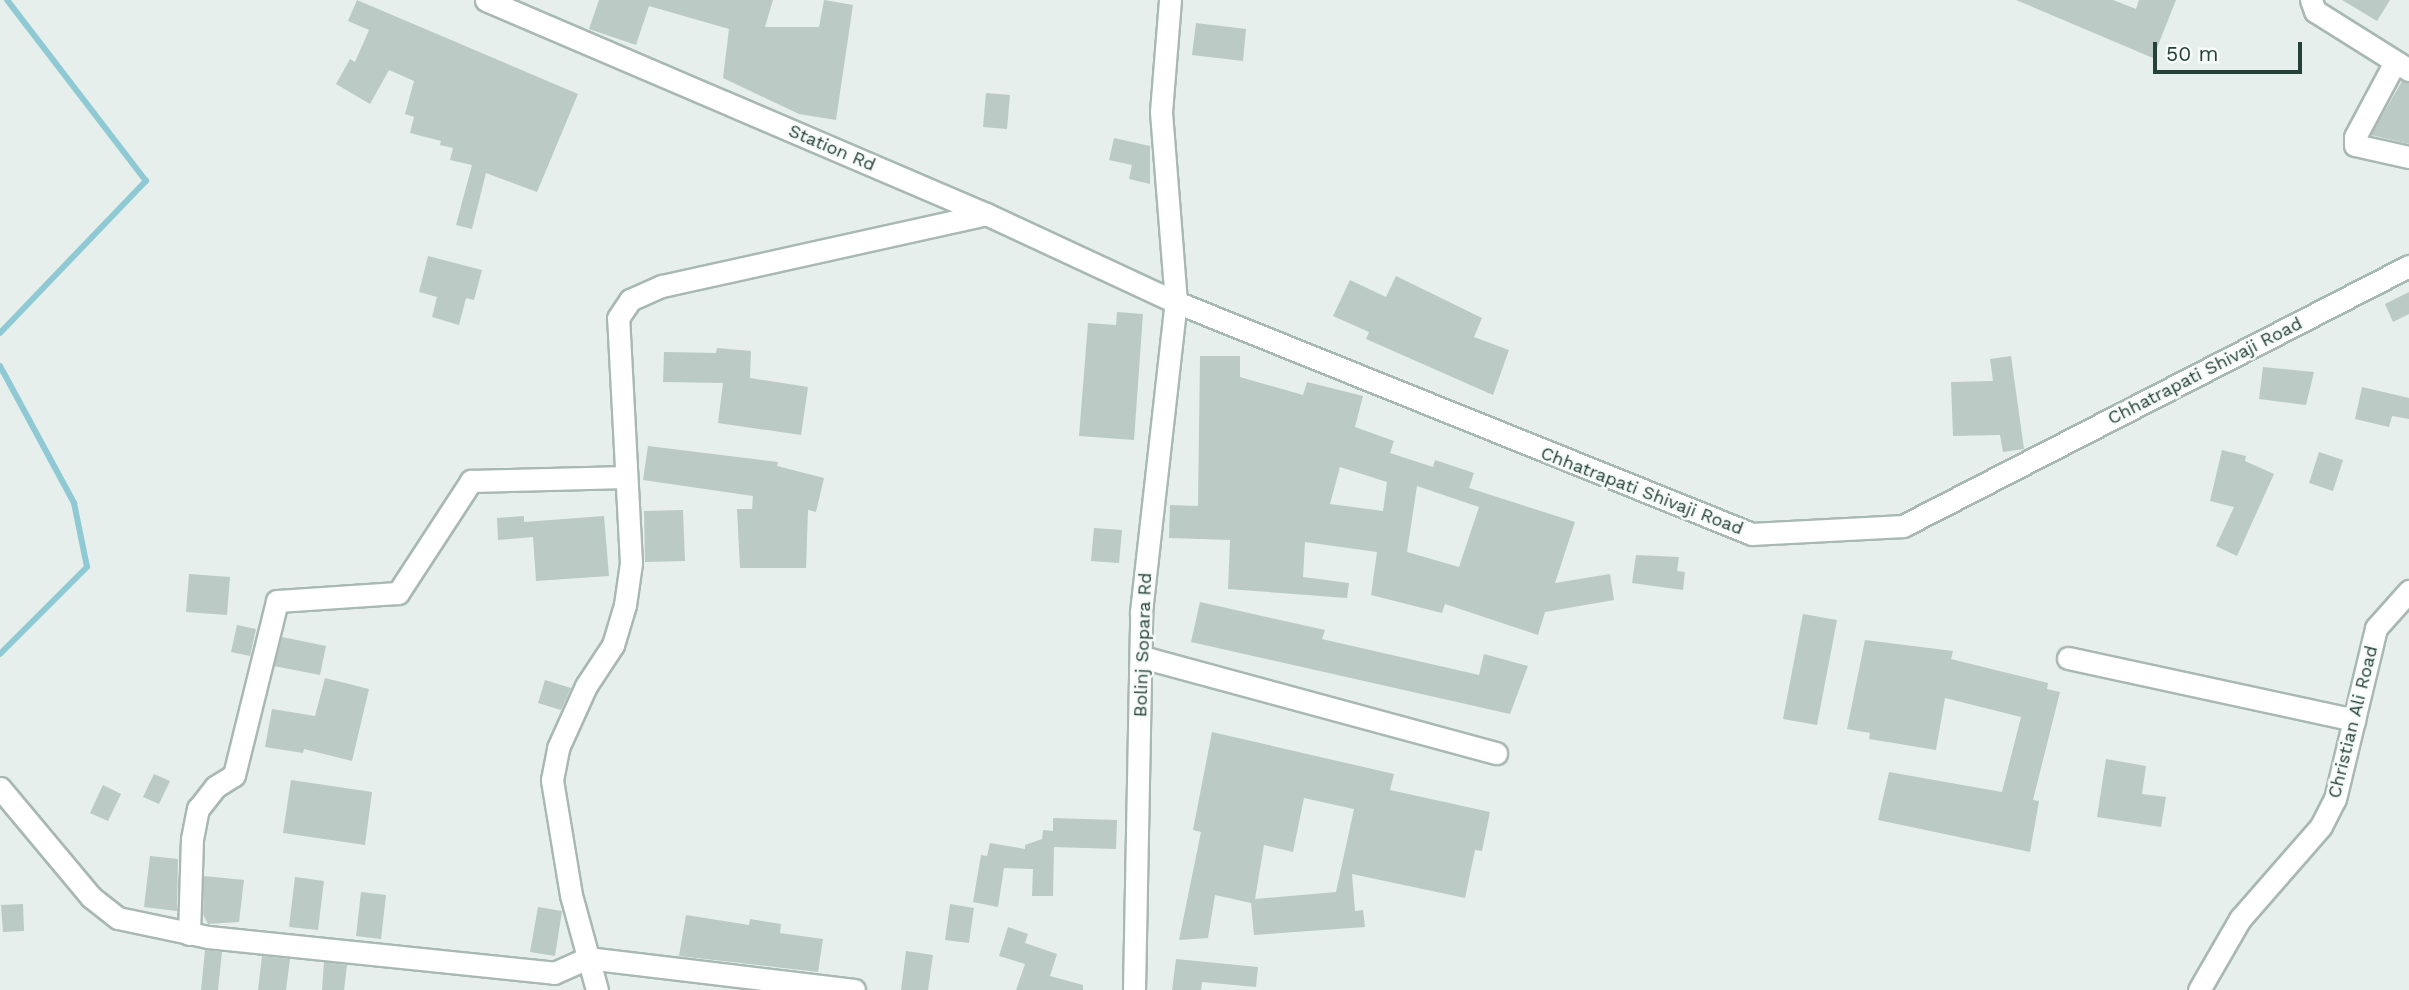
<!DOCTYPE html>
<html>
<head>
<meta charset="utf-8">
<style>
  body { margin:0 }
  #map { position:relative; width:2409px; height:990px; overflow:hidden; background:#e6efeb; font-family:"Work Sans",sans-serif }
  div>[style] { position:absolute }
  .stream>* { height:6px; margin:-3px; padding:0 3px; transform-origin:3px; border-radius:3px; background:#8ec9d4 }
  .building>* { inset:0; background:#bbcac4 }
  .roads { filter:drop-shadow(2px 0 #a8b8b2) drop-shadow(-2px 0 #a8b8b2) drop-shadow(0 2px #a8b8b2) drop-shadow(0 -2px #a8b8b2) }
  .minor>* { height:21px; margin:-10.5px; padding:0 10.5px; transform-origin:10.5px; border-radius:10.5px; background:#fff }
  .secondary>* { height:21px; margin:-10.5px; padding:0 10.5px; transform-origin:10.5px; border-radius:10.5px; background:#fff }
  span { translate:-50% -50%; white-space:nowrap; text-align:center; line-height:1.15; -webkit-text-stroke:5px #f7fbf9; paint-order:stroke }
  .street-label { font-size:18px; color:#24423a }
  .scale { position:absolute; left:2153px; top:42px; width:149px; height:32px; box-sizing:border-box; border:4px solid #24423a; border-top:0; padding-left:9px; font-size:21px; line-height:24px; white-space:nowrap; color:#24423a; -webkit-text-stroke:5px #f7fbf9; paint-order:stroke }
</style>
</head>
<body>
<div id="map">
  <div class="stream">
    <div style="left:0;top:333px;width:211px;rotate:-46.2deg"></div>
    <div style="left:146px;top:181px;width:228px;rotate:-127.5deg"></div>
    <div style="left:0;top:366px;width:156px;rotate:61.6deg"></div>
    <div style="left:74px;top:503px;width:65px;rotate:78.5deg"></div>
    <div style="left:87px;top:567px;width:123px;rotate:135deg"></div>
  </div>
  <div class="building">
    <div style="clip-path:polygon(357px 0,578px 94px,537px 192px,486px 173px,472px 229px,456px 225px,472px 165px,450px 160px,453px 148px,440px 145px,441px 141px,410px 133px,414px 117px,405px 114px,414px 81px,389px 70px,370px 104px,336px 84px,350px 59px,355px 62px,369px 30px,348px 21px)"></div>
    <div style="clip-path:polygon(599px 0,773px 0,765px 27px,819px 27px,824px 0,853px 5px,836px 120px,799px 114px,723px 78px,729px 29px,649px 6px,636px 45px,589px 29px)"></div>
    <div style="clip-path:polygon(2016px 0,2113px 0,2136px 9px,2139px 0,2176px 0,2153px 58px)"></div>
    <div style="clip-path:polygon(2342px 0,2390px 0,2377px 21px)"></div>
    <div style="clip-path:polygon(1196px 23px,1246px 29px,1243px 61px,1192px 55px)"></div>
    <div style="clip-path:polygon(2402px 81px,2409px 83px,2409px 144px,2371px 135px)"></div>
    <div style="clip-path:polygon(986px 93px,1010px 95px,1007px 129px,983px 127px)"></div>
    <div style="clip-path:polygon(1114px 138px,1150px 146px,1150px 184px,1129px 179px,1132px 165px,1109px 160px)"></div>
    <div style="clip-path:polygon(428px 256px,482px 270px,474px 300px,466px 298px,459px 325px,432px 317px,437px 297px,419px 292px)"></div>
    <div style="clip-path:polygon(1396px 276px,1482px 318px,1474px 337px,1509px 350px,1493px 395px,1366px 339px,1369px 332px,1333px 316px,1350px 280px,1386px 297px)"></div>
    <div style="clip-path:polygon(2409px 292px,2409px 314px,2393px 322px,2385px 304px)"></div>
    <div style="clip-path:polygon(1117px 312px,1143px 314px,1134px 440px,1079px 436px,1088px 323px,1116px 325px)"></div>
    <div style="clip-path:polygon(717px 348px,751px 351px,750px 378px,808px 387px,801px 435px,718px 423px,723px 383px,663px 382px,664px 352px,716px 353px)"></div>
    <div style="clip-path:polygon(evenodd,1200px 356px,1240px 356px,1240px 377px,1303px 395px,1307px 382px,1363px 396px,1355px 427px,1394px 441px,1390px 453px,1433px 467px,1435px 460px,1474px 473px,1469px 488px,1575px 522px,1555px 583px,1610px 574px,1614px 600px,1545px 612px,1538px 635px,1445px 604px,1442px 613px,1371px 595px,1377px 552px,1305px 542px,1303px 577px,1349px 583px,1347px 598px,1228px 589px,1230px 540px,1169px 538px,1170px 505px,1198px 506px,1200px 356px,1340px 467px,1387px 482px,1383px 511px,1330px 504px,1340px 467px,1200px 356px,1417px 486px,1479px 507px,1459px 567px,1407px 552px,1417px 486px)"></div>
    <div style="clip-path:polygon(2011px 356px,2024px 449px,2003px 452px,2000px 435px,1953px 436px,1951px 382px,1993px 381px,1990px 359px)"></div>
    <div style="clip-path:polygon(2263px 367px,2314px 372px,2306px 405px,2259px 399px)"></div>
    <div style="clip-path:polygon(2362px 387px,2409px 398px,2409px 419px,2392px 416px,2389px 427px,2355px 419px)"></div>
    <div style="clip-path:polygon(648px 446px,778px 462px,777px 466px,824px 478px,816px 512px,808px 510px,806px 568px,740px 568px,737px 509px,752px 509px,753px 496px,643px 480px)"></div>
    <div style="clip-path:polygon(2222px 450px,2246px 456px,2245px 461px,2274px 474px,2237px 556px,2216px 546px,2234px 507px,2210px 501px)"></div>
    <div style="clip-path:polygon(2319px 452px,2343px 460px,2333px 491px,2309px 483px)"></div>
    <div style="clip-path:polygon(683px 510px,685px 561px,645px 562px,644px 511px)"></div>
    <div style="clip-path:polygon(524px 516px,524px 522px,604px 516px,609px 576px,536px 581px,533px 537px,498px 540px,497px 518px)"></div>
    <div style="clip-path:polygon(1094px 528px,1122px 530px,1119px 563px,1091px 561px)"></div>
    <div style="clip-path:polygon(1636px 555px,1679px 557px,1677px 571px,1685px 572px,1683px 590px,1632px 583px)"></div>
    <div style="clip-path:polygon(189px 574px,230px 577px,227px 615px,186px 612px)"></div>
    <div style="clip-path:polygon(1200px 602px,1325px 630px,1322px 639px,1479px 675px,1484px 654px,1528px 666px,1510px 714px,1191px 642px)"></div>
    <div style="clip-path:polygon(1803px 614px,1837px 620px,1817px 725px,1783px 719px)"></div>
    <div style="clip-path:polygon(237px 625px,256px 629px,250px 656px,231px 652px)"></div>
    <div style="clip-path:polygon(282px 637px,326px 646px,320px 675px,274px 666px)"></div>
    <div style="clip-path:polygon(1865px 640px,1953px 651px,1951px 659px,2048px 683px,2047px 689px,2060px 692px,2033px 800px,2039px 801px,2030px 852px,1878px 820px,1889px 772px,2002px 792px,2021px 717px,1945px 698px,1936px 750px,1869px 739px,1870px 733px,1847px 729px)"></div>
    <div style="clip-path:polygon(325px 678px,369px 689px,352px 761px,304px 749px,303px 753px,265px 747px,272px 709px,315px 716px)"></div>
    <div style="clip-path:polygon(545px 680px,571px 688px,561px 710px,538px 703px)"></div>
    <div style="clip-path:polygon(evenodd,1212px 732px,1394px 774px,1390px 790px,1490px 812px,1482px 851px,1475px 850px,1465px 898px,1352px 874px,1355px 911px,1363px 910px,1365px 927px,1254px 935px,1251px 903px,1215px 895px,1208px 938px,1179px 940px,1201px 832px,1193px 830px,1212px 732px,1304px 798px,1354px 809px,1336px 892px,1255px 899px,1264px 845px,1293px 852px,1304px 798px)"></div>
    <div style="clip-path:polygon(2106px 759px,2146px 766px,2142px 794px,2166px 797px,2161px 827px,2097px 817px)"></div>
    <div style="clip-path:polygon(154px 774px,170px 781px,159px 804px,143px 797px)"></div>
    <div style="clip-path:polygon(291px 780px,372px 792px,365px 845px,283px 833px)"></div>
    <div style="clip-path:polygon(103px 785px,121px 794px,108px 821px,90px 813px)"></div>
    <div style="clip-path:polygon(1053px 818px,1117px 820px,1116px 849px,1054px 847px,1053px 896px,1032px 896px,1033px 869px,1004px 868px,998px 907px,973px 902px,981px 855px,987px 856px,990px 843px,1025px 849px,1025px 845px,1042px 839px,1043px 830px,1053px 831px)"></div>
    <div style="clip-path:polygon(150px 856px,178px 859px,177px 911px,144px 907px)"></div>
    <div style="clip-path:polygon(204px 876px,244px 880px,239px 922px,208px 924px,203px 914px)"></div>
    <div style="clip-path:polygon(295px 877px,324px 881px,318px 930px,289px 927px)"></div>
    <div style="clip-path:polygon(361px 892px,386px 895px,381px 939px,356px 936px)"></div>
    <div style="clip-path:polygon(23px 904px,24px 931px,3px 932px,1px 905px)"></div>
    <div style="clip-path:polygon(950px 904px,974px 908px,969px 943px,945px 940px)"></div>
    <div style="clip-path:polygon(538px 907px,562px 911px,555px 956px,530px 952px)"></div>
    <div style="clip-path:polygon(686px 915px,749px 925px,750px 919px,781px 924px,780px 933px,823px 939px,818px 972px,679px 956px)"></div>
    <div style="clip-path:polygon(1008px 927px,1028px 934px,1025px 943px,1057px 954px,1050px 976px,1083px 985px,1083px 990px,1016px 990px,1025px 964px,999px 956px)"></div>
    <div style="clip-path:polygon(205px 950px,222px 952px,218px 990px,201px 990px)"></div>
    <div style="clip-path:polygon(906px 951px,933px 955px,928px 990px,901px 990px)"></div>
    <div style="clip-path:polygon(262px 956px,290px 959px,286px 990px,258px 990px)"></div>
    <div style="clip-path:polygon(1176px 959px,1258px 967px,1256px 987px,1202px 982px,1201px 990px,1172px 990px)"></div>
    <div style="clip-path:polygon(324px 962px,347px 965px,344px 990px,322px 990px)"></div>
  </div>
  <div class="roads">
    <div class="minor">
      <div style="left:1170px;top:0;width:112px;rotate:94.6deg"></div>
      <div style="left:1161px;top:112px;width:191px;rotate:85.5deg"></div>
      <div style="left:2311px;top:0;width:12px;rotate:70deg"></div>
      <div style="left:2315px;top:11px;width:111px;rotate:32.1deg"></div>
      <div style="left:2395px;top:62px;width:85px;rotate:118.1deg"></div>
      <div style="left:2355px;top:137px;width:8px;rotate:90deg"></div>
      <div style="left:2355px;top:145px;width:55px;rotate:12.5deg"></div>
      <div style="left:1142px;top:657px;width:367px;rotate:15.2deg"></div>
      <div style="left:2068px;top:658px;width:293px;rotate:12.2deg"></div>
      <div style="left:0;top:788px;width:142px;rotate:50.1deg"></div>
      <div style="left:91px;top:897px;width:34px;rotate:38deg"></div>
      <div style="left:118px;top:918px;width:92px;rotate:11.9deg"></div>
      <div style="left:208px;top:937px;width:348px;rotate:5.9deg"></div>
      <div style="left:554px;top:973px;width:36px;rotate:-24deg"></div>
      <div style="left:189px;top:934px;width:95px;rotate:-88.2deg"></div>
      <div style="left:192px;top:839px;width:31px;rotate:-79deg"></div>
      <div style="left:198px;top:809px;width:28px;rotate:-52deg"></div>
      <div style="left:215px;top:787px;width:22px;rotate:-32deg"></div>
      <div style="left:234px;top:775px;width:179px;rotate:-76.1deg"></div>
      <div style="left:277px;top:601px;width:121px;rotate:-3.8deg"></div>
      <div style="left:398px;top:593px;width:134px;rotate:-56.9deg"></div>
      <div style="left:471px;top:481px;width:155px;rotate:-1.5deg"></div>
      <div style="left:587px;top:958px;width:269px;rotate:6.8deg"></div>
      <div style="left:597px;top:990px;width:98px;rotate:-105.3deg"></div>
      <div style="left:571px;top:895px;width:117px;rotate:-99.4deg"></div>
      <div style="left:552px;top:780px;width:33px;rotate:-79deg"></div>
      <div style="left:558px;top:748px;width:68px;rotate:-65.7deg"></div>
      <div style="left:586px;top:686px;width:49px;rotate:-56.6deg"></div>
      <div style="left:613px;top:645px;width:42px;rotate:-73.3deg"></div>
      <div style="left:625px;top:605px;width:42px;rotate:-81.9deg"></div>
      <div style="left:631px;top:563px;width:245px;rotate:-93deg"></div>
      <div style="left:618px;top:318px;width:22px;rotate:-56deg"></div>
      <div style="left:630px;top:300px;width:35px;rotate:-24deg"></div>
      <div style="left:662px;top:286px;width:332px;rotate:-12.5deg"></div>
      <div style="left:2199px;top:990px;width:82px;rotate:-60deg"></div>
      <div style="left:2240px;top:919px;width:123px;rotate:-48.9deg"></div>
      <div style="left:2321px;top:826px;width:30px;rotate:-63deg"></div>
      <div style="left:2335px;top:799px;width:176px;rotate:-76.5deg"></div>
      <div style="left:2376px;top:628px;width:50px;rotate:-48.3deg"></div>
    </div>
    <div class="secondary">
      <div style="left:486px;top:0;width:544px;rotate:23.17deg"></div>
      <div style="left:986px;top:214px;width:209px;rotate:24.9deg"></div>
      <div style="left:1176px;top:302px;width:621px;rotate:21.94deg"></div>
      <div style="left:1752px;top:534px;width:151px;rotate:-3deg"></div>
      <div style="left:1903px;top:526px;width:569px;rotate:-27.2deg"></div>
      <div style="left:1134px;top:990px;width:378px;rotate:-88.9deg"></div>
      <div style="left:1141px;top:612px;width:312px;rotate:-83.6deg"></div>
    </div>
  </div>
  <div class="street-label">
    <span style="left:832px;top:148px;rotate:23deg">Station Rd</span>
    <span style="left:2205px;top:371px;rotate:-27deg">Chhatrapati Shivaji Road</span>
    <span style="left:1642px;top:491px;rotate:21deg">Chhatrapati Shivaji Road</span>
    <span style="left:1143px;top:645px;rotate:-88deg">Bolinj Sopara Rd</span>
    <span style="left:2353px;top:722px;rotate:-76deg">Christian Ali Road</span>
  </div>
  <div class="scale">50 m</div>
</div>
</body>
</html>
